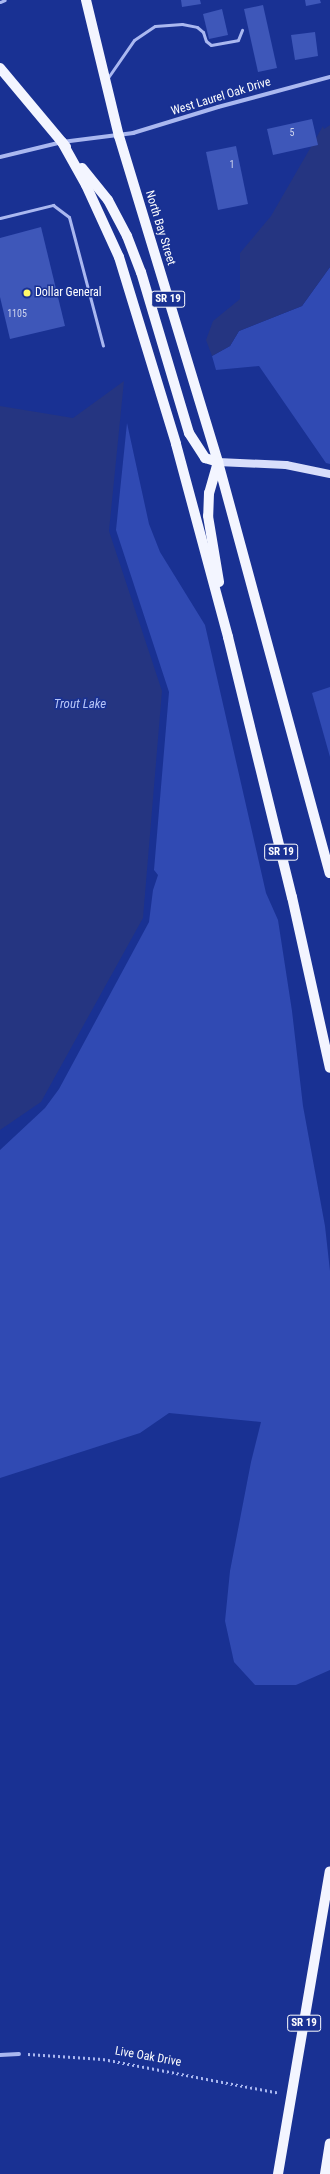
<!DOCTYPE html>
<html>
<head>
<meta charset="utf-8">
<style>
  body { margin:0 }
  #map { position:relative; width:330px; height:2174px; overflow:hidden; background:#193193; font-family:"Roboto Condensed",sans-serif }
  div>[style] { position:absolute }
  .green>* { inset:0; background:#304ab3 }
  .water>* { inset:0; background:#253581 }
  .building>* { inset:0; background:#3e57b9 }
  .path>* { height:2.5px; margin-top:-1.25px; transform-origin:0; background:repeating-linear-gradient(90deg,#aab8f0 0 2px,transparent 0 5px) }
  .service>* { height:3px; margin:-1.5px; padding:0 1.5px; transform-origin:1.5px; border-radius:1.5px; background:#aab8f0 }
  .minor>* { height:4px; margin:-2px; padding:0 2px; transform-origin:2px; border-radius:2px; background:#aab8f0 }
  .secondary>* { height:8px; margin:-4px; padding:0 4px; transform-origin:4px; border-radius:4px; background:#d8defb }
  .primary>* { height:10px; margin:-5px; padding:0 5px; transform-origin:5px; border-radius:5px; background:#f3f5ff }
  .dots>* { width:11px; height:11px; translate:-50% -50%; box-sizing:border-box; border:2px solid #193193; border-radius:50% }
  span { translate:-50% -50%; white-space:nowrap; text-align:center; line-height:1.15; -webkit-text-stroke:3px #193193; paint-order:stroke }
  .number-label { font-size:10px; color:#cfd5ee }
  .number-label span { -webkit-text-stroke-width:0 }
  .shield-label span { padding:1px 3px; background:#193193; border:1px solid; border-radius:3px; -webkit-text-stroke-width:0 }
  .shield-label { font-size:11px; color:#fff; font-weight:700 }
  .street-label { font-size:12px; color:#fff }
  .poi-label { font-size:12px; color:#fff }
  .left { translate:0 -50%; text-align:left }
  .water-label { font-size:13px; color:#b6c4f6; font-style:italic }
</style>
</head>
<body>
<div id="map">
  <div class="green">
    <div style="clip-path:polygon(330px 267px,330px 464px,326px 463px,259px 366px,216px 370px,212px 356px,230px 346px,239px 331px,302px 306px)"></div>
    <div style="clip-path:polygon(127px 423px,149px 524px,160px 552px,205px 625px,266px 893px,278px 920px,292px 1011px,303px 1106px,325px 1226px,330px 1271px,330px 1670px,296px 1685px,255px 1685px,234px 1662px,225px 1621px,230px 1571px,251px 1462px,261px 1422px,169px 1413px,140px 1433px,0 1478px,0 1150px,45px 1108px,59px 1089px,149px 922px,153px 890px,158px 875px,154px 870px,169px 692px,116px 530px)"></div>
    <div style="clip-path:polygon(330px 687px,330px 757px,312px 693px)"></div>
  </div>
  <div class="water">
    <div style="clip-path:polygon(330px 125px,330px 267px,302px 306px,239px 331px,230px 346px,212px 356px,206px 340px,213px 321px,240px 299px,240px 253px,271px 216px,323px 126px,324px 129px)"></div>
    <div style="clip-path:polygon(124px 381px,109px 531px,162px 691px,143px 918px,41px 1102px,0 1130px,0 406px,73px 418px)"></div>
  </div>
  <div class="building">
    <div style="clip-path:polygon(181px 0,200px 0,201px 4px,182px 7px)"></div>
    <div style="clip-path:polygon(305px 0,320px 0,321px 3px,306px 6px)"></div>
    <div style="clip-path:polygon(263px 5px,277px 68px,258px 72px,244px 9px)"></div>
    <div style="clip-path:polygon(222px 9px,228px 35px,209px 39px,203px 14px)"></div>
    <div style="clip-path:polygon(315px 32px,318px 56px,295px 60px,291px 35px)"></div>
    <div style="clip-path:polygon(312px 119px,318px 145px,273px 155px,267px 129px)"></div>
    <div style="clip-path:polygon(236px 146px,248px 204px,218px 210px,206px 152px)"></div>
    <div style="clip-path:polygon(41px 227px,65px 326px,10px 339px,0 297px,0 238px)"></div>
  </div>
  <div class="path">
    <div style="left:28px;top:2054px;width:75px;rotate:3.8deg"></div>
    <div style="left:103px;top:2059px;width:179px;rotate:10.9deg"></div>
  </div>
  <div class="service">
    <div style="left:0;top:2px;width:5px;rotate:-22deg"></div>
    <div style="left:107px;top:79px;width:47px;rotate:-55.3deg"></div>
    <div style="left:134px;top:40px;width:25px;rotate:-34deg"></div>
    <div style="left:155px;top:26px;width:27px;rotate:-4deg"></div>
    <div style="left:182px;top:24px;width:15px;rotate:11deg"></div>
    <div style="left:197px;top:27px;width:8px;rotate:40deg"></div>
    <div style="left:203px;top:32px;width:9px;rotate:72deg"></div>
    <div style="left:206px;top:41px;width:6px;rotate:39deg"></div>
    <div style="left:211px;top:45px;width:27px;rotate:-10deg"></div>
    <div style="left:238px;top:40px;width:11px;rotate:-68deg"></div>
    <div style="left:0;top:218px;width:55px;rotate:-13.8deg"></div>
    <div style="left:53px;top:205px;width:20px;rotate:37deg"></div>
    <div style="left:69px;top:217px;width:133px;rotate:75.2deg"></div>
  </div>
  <div class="minor">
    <div style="left:0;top:157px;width:64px;rotate:-13.6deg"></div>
    <div style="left:62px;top:142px;width:72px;rotate:-7.2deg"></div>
    <div style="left:133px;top:133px;width:89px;rotate:-17deg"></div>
    <div style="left:218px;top:107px;width:116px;rotate:-15deg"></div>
    <div style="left:0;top:2055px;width:19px;rotate:-3deg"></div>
  </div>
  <div class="secondary">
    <div style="left:218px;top:462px;width:68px;rotate:2.5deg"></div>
    <div style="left:286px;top:465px;width:45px;rotate:11.6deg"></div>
  </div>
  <div class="primary">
    <div style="left:86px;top:0;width:140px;rotate:76.4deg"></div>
    <div style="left:119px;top:136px;width:341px;rotate:73.1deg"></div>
    <div style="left:218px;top:462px;width:426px;rotate:74.8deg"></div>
    <div style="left:0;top:68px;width:103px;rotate:50.1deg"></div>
    <div style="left:62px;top:142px;width:49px;rotate:60.8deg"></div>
    <div style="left:86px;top:185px;width:79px;rotate:65.4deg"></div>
    <div style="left:119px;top:257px;width:195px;rotate:73deg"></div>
    <div style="left:176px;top:444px;width:200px;rotate:74.9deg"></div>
    <div style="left:228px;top:637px;width:268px;rotate:76.2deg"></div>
    <div style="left:292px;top:897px;width:175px;rotate:77.5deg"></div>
    <div style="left:82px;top:168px;width:41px;rotate:50.9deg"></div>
    <div style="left:108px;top:200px;width:41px;rotate:62.2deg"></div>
    <div style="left:127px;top:236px;width:39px;rotate:69deg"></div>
    <div style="left:141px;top:272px;width:168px;rotate:73.4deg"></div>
    <div style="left:189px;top:433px;width:30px;rotate:57deg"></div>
    <div style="left:205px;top:458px;width:14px;rotate:17deg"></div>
    <div style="left:218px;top:462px;width:32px;rotate:106deg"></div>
    <div style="left:209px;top:493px;width:23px;rotate:92deg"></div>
    <div style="left:208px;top:516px;width:67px;rotate:80.5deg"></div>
    <div style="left:278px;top:2174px;width:307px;rotate:-80.3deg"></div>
    <div style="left:325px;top:2174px;width:31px;rotate:-81deg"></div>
  </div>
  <div class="dots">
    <div style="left:27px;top:293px;background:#fff969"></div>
  </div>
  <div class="number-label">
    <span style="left:292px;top:133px">5</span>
    <span style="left:232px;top:165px">1</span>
    <span style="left:17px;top:314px">1105</span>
  </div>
  <div class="shield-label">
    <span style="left:168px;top:299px">SR 19</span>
    <span style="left:281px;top:852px">SR 19</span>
    <span style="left:304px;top:2023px">SR 19</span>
  </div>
  <div class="street-label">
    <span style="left:221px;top:97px;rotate:-17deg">West Laurel Oak Drive</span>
    <span style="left:160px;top:228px;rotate:73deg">North Bay Street</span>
    <span style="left:148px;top:2057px;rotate:10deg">Live Oak Drive</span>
  </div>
  <div class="poi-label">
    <span class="left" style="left:35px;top:293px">Dollar General</span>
  </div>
  <div class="water-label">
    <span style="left:80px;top:704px">Trout Lake</span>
  </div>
</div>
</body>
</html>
